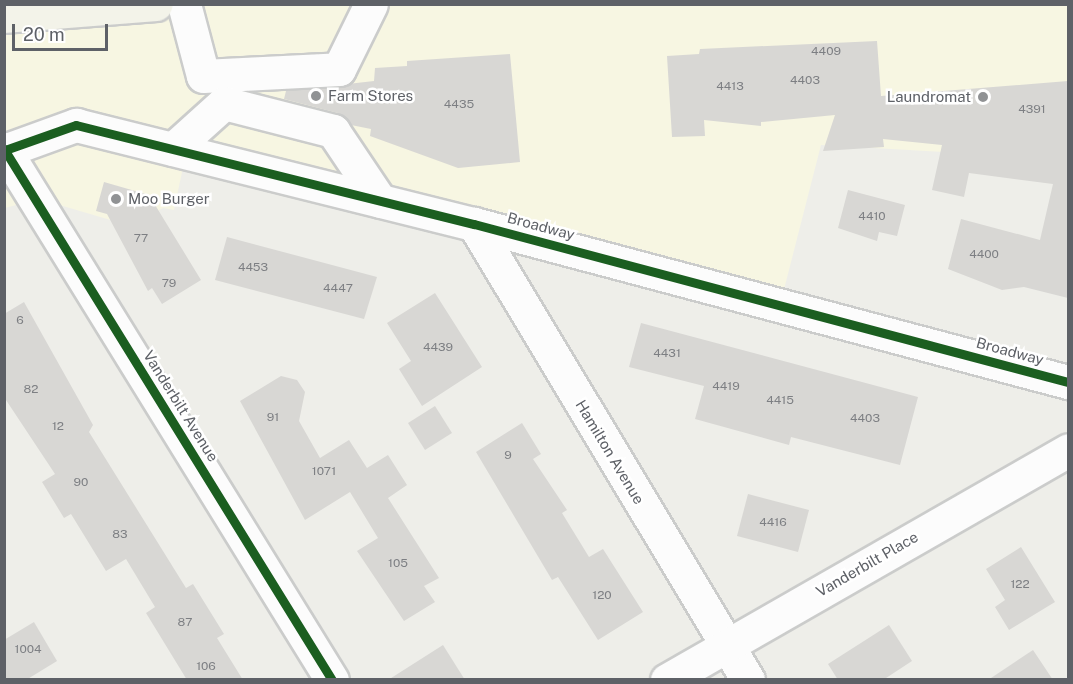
<!DOCTYPE html>
<html>
<head>
<meta charset="utf-8">
<style>
  body { margin:0 }
  #map { position:relative; width:1073px; height:684px; overflow:hidden; background:#eeeee9; font-family:"Public Sans",sans-serif }
  div>[style] { position:absolute }
  .commercial>* { inset:0; background:#f7f6e2 }
  .building>* { inset:0; background:#d8d7d4 }
  .roads { filter:drop-shadow(2px 0 #cbcccb) drop-shadow(-2px 0 #cbcccb) drop-shadow(0 2px #cbcccb) drop-shadow(0 -2px #cbcccb) }
  .minor>* { height:33px; margin:-16.5px; padding:0 16.5px; transform-origin:16.5px; border-radius:16.5px; background:#fcfcfc }
  .major>* { height:33px; margin:-16.5px; padding:0 16.5px; transform-origin:16.5px; border-radius:16.5px; background:#f3f3e9 }
  .cycleway>* { height:9px; margin:-4.5px; padding:0 4.5px; transform-origin:4.5px; border-radius:4.5px; background:#1b5e20 }
  .dots>* { width:16px; height:16px; translate:-50% -50%; box-sizing:border-box; border:3px solid #fff; border-radius:50% }
  span { translate:-50% -50%; white-space:nowrap; text-align:center; line-height:1.15; -webkit-text-stroke:5px #fff; paint-order:stroke }
  .number-label { font-size:12px; color:#7d7f83 }
  .number-label span { -webkit-text-stroke-width:0 }
  .poi-label { font-size:15px; color:#5e6167 }
  .left { translate:0 -50%; text-align:left }
  .right { translate:-100% -50%; text-align:right }
  .street-label { font-size:15px; color:#5e6167 }
  .frame { position:absolute; inset:0; border:6px solid #5e6167; pointer-events:none }
  .scale { position:absolute; left:12px; top:24px; width:96px; height:27px; box-sizing:border-box; border:3px solid #5e6167; border-top:0; padding-left:8px; font-size:18px; line-height:21px; white-space:nowrap; color:#5e6167; -webkit-text-stroke:4px #fff; paint-order:stroke }
</style>
</head>
<body>
<div id="map">
  <div class="commercial">
    <div style="clip-path:polygon(4px 5px,1068px 5px,1068px 159px,821px 145px,779px 309px,185px 158px,174px 210px,163px 208px,131px 226px,39px 199px,5px 208px)"></div>
  </div>
  <div class="building">
    <div style="clip-path:polygon(877px 41px,881px 96px,1068px 81px,1068px 298px,1024px 287px,1002px 290px,948px 269px,961px 219px,1040px 240px,1053px 184px,969px 173px,964px 197px,932px 190px,942px 145px,883px 139px,884px 147px,823px 151px,835px 115px,761px 122px,761px 126px,704px 120px,705px 136px,672px 137px,667px 56px,699px 54px,700px 49px)"></div>
    <div style="clip-path:polygon(510px 54px,520px 162px,458px 168px,370px 136px,371px 129px,351px 125px,338px 113px,284px 99px,286px 91px,374px 81px,375px 68px,407px 66px,407px 61px)"></div>
    <div style="clip-path:polygon(104px 182px,149px 195px,201px 280px,162px 304px,152px 288px,148px 291px,107px 214px,96px 211px)"></div>
    <div style="clip-path:polygon(848px 190px,905px 205px,897px 236px,879px 232px,877px 241px,838px 228px)"></div>
    <div style="clip-path:polygon(227px 237px,377px 277px,364px 319px,215px 280px)"></div>
    <div style="clip-path:polygon(435px 293px,482px 367px,422px 406px,399px 369px,411px 361px,387px 323px)"></div>
    <div style="clip-path:polygon(24px 302px,93px 425px,89px 432px,186px 588px,193px 584px,224px 634px,217px 638px,243px 680px,187px 680px,146px 613px,155px 607px,126px 559px,106px 571px,71px 514px,64px 518px,42px 482px,55px 474px,4px 397px,4px 314px)"></div>
    <div style="clip-path:polygon(641px 323px,918px 397px,900px 465px,791px 437px,789px 445px,695px 419px,704px 386px,629px 367px)"></div>
    <div style="clip-path:polygon(281px 376px,297px 380px,305px 392px,299px 421px,320px 458px,349px 440px,367px 468px,388px 455px,407px 485px,388px 498px,439px 578px,424px 586px,435px 602px,404px 621px,357px 551px,378px 538px,350px 492px,305px 520px,240px 401px)"></div>
    <div style="clip-path:polygon(435px 406px,452px 433px,425px 450px,408px 423px)"></div>
    <div style="clip-path:polygon(522px 423px,541px 454px,533px 459px,567px 510px,562px 513px,589px 557px,603px 549px,643px 612px,598px 640px,558px 577px,552px 580px,476px 452px)"></div>
    <div style="clip-path:polygon(748px 494px,809px 510px,798px 552px,737px 536px)"></div>
    <div style="clip-path:polygon(1021px 547px,1055px 602px,1009px 630px,995px 607px,1005px 600px,986px 569px)"></div>
    <div style="clip-path:polygon(34px 622px,57px 661px,26px 680px,4px 680px,4px 640px)"></div>
    <div style="clip-path:polygon(889px 625px,912px 661px,883px 680px,838px 680px,828px 664px)"></div>
    <div style="clip-path:polygon(443px 645px,465px 680px,388px 680px)"></div>
    <div style="clip-path:polygon(1033px 650px,1053px 680px,988px 680px)"></div>
  </div>
  <div class="roads">
    <div class="minor">
      <div style="left:184px;top:4px;width:74px;rotate:75.2deg"></div>
      <div style="left:203px;top:76px;width:136px;rotate:-2.9deg"></div>
      <div style="left:339px;top:69px;width:72px;rotate:-63.8deg"></div>
      <div style="left:4px;top:149px;width:624px;rotate:58.3deg"></div>
      <div style="left:173px;top:149px;width:69px;rotate:-42deg"></div>
      <div style="left:224px;top:103px;width:113px;rotate:14.4deg"></div>
      <div style="left:333px;top:131px;width:84px;rotate:56.1deg"></div>
      <div style="left:4px;top:151px;width:77px;rotate:-19.9deg"></div>
      <div style="left:76px;top:125px;width:410px;rotate:14deg"></div>
      <div style="left:474px;top:224px;width:615px;rotate:14.9deg"></div>
      <div style="left:474px;top:224px;width:532px;rotate:59deg"></div>
      <div style="left:667px;top:680px;width:462px;rotate:-29.8deg"></div>
    </div>
    <div class="major">
      <div style="left:4px;top:16px;width:152px;rotate:-4.5deg"></div>
    </div>
  </div>
  <div class="cycleway">
    <div style="left:4px;top:149px;width:624px;rotate:58.3deg"></div>
    <div style="left:5px;top:150px;width:75px;rotate:-19.4deg"></div>
    <div style="left:76px;top:125px;width:410px;rotate:14deg"></div>
    <div style="left:474px;top:224px;width:615px;rotate:14.9deg"></div>
  </div>
  <div class="dots">
    <div style="left:316px;top:96px;background:#909294"></div>
    <div style="left:983px;top:97px;background:#909294"></div>
    <div style="left:116px;top:199px;background:#909294"></div>
  </div>
  <div class="number-label">
    <span style="left:826px;top:52px">4409</span>
    <span style="left:805px;top:81px">4403</span>
    <span style="left:730px;top:87px">4413</span>
    <span style="left:459px;top:105px">4435</span>
    <span style="left:1032px;top:110px">4391</span>
    <span style="left:872px;top:217px">4410</span>
    <span style="left:141px;top:239px">77</span>
    <span style="left:984px;top:255px">4400</span>
    <span style="left:253px;top:268px">4453</span>
    <span style="left:169px;top:284px">79</span>
    <span style="left:338px;top:289px">4447</span>
    <span style="left:20px;top:321px">6</span>
    <span style="left:438px;top:348px">4439</span>
    <span style="left:667px;top:354px">4431</span>
    <span style="left:726px;top:387px">4419</span>
    <span style="left:31px;top:390px">82</span>
    <span style="left:780px;top:401px">4415</span>
    <span style="left:273px;top:418px">91</span>
    <span style="left:865px;top:419px">4403</span>
    <span style="left:58px;top:427px">12</span>
    <span style="left:508px;top:456px">9</span>
    <span style="left:324px;top:472px">1071</span>
    <span style="left:81px;top:483px">90</span>
    <span style="left:773px;top:523px">4416</span>
    <span style="left:120px;top:535px">83</span>
    <span style="left:398px;top:564px">105</span>
    <span style="left:1020px;top:585px">122</span>
    <span style="left:602px;top:596px">120</span>
    <span style="left:185px;top:623px">87</span>
    <span style="left:28px;top:650px">1004</span>
    <span style="left:206px;top:667px">106</span>
  </div>
  <div class="poi-label">
    <span class="left" style="left:328px;top:96px">Farm Stores</span>
    <span class="right" style="left:971px;top:97px">Laundromat</span>
    <span class="left" style="left:128px;top:199px">Moo Burger</span>
  </div>
  <div class="street-label">
    <span style="left:541px;top:226px;rotate:15deg">Broadway</span>
    <span style="left:1010px;top:351px;rotate:15deg">Broadway</span>
    <span style="left:181px;top:406px;rotate:58deg">Vanderbilt Avenue</span>
    <span style="left:610px;top:452px;rotate:59deg">Hamilton Avenue</span>
    <span style="left:867px;top:564px;rotate:-30deg">Vanderbilt Place</span>
  </div>
  <div class="frame"></div>
  <div class="scale">20 m</div>
</div>
</body>
</html>
